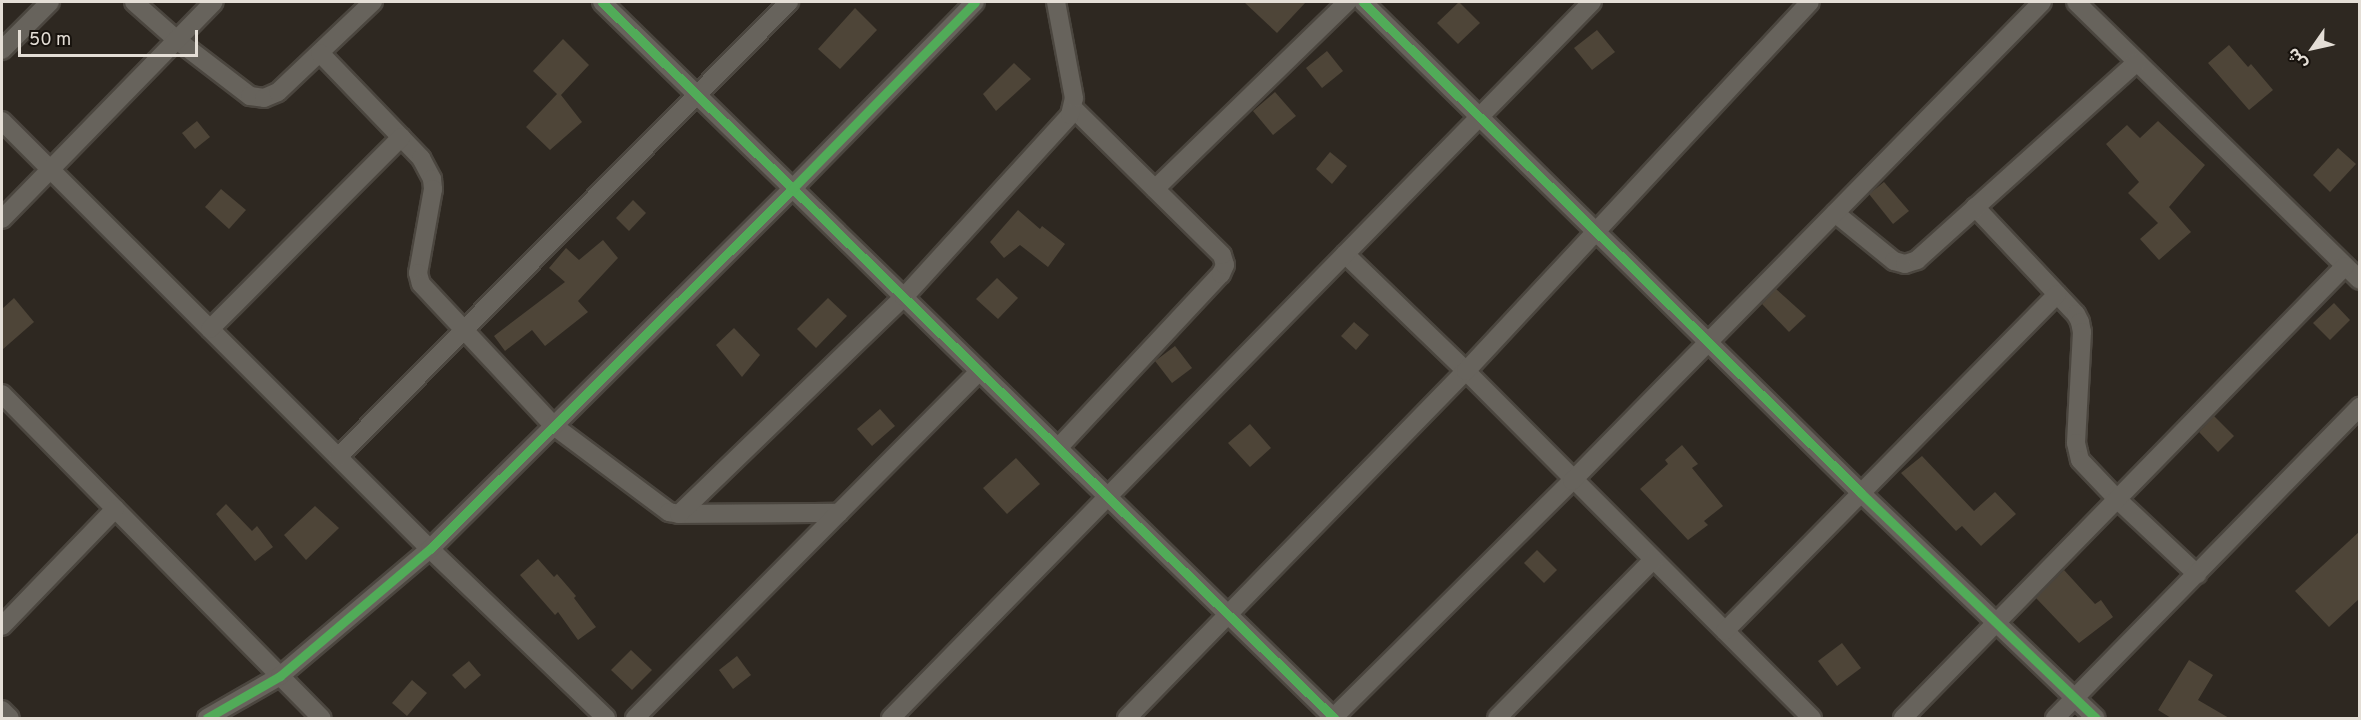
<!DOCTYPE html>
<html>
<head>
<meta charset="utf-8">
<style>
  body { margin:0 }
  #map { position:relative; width:2361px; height:720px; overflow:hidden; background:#2e2821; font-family:Overpass,"Noto Sans Arabic",sans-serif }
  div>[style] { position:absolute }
  .building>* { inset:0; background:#4e4538 }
  .roads { filter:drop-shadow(2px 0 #4b463f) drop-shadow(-2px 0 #4b463f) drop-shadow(0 2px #4b463f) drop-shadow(0 -2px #4b463f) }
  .street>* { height:18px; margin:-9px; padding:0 9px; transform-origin:9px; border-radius:9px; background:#67635c }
  .cycleway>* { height:9px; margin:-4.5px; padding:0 4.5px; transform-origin:4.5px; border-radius:4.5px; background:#51ab58 }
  span { translate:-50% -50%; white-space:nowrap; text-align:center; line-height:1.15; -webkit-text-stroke:4.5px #17120d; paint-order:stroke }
  .frame { position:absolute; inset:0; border:3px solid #e4ded6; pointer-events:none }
  .north { position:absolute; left:2283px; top:18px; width:60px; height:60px; -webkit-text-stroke:4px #17120d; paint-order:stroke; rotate:236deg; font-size:16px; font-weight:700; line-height:24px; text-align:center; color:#e4ded6 }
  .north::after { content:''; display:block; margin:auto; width:21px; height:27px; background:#e4ded6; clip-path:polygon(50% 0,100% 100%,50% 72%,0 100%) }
  .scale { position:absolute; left:18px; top:30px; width:180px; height:27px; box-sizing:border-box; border:3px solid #e4ded6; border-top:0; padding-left:8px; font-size:18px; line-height:21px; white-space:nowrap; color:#e4ded6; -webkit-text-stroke:4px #17120d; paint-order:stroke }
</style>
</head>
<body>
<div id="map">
  <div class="building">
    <div style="clip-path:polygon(1244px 2px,1306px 2px,1277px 33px)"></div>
    <div style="clip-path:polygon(1459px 2px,1480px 23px,1458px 44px,1437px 23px)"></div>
    <div style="clip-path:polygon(855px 8px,877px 30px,840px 69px,818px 49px)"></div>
    <div style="clip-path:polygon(1597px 30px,1615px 52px,1592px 70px,1574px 48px)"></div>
    <div style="clip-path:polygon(563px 39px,589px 65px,561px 95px,582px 122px,550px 150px,526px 127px,557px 94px,533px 71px)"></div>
    <div style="clip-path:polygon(2229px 45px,2248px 67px,2251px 64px,2273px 90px,2249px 110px,2208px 63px)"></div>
    <div style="clip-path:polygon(1327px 51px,1343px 71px,1322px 88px,1306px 68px)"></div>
    <div style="clip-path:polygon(1014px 63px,1031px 79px,996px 111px,983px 94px)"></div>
    <div style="clip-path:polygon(1275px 92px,1296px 116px,1273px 135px,1253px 111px)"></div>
    <div style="clip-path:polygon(197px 121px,210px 137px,195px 149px,182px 133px)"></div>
    <div style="clip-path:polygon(2158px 121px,2205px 165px,2169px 207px,2191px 232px,2159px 260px,2140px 239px,2158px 223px,2128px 193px,2139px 182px,2106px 144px,2127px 125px,2140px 138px)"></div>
    <div style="clip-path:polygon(2338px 148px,2356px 164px,2330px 192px,2313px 175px)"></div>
    <div style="clip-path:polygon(1330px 152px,1347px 166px,1332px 184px,1316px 169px)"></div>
    <div style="clip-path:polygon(1884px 182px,1909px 211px,1893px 224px,1869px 194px)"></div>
    <div style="clip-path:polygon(221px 189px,246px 210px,229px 229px,205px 207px)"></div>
    <div style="clip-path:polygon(633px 200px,646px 213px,629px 231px,616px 218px)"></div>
    <div style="clip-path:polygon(1018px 210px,1040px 229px,1042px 226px,1065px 244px,1048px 267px,1020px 245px,1004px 258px,990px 242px)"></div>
    <div style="clip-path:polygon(603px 240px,618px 258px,578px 301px,588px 312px,545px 346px,532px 330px,505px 351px,494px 336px,565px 282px,549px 268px,566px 248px,579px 260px)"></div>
    <div style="clip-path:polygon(997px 278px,1018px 298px,998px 319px,976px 299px)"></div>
    <div style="clip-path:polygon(1776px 289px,1806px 316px,1789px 332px,1762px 304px)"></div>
    <div style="clip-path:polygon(14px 298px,34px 322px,2px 350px,2px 309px)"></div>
    <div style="clip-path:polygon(828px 298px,847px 316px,816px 348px,797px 329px)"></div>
    <div style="clip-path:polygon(2334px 303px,2350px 320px,2330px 340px,2313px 323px)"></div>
    <div style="clip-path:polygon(1354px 322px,1369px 335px,1356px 350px,1341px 336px)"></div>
    <div style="clip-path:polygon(734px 328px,760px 355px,742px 377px,716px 345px)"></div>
    <div style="clip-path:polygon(1175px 346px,1192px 368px,1172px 383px,1155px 361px)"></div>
    <div style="clip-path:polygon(880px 409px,895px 426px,872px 446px,857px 429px)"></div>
    <div style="clip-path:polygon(2214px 416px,2234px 436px,2218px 452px,2199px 432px)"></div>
    <div style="clip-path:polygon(1250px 424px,1271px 448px,1250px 467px,1228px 443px)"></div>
    <div style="clip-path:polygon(1682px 445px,1698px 464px,1692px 468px,1723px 506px,1704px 521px,1708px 525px,1688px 540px,1640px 489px,1668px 464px,1665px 460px)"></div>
    <div style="clip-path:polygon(1922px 456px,1974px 511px,1995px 492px,2016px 514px,1981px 546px,1962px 526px,1956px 531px,1901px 473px)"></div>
    <div style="clip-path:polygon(1016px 458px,1040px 484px,1007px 514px,983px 488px)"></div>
    <div style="clip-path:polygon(226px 504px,252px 531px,257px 526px,273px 547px,255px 561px,216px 514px)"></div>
    <div style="clip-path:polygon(315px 506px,339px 528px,306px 560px,284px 535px)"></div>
    <div style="clip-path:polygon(2360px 531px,2360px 598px,2329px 627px,2295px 591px)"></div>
    <div style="clip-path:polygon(1537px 550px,1557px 570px,1544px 583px,1524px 563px)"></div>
    <div style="clip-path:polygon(538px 559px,554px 577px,557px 574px,576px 596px,574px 598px,596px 627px,578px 640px,558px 612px,555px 615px,520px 575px)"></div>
    <div style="clip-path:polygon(2064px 570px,2095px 604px,2101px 600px,2113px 617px,2079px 643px,2036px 598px)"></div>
    <div style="clip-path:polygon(1842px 643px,1861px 668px,1837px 686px,1818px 661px)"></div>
    <div style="clip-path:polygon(631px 650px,652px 670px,632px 690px,611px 670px)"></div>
    <div style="clip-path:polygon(737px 656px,751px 675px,733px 689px,719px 670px)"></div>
    <div style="clip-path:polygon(2189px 660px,2213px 675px,2198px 700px,2229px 718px,2171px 718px,2158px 710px)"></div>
    <div style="clip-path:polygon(469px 661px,481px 675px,465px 689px,452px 675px)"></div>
    <div style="clip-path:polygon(412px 680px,427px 693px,407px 716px,392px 703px)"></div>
  </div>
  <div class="roads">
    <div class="street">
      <div style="left:134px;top:2px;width:57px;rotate:41.5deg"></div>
      <div style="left:177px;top:40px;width:92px;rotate:37.5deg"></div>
      <div style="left:250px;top:96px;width:14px;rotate:8deg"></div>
      <div style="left:264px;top:98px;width:15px;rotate:-23deg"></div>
      <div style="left:278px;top:92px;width:131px;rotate:-43.5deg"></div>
      <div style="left:602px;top:2px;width:1024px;rotate:44.37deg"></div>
      <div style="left:1363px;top:2px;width:699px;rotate:44.59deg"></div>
      <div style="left:1861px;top:493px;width:325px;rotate:43.8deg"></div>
      <div style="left:2076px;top:2px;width:397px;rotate:44.4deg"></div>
      <div style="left:2px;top:50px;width:68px;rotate:-45deg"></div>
      <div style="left:320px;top:53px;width:146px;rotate:46.1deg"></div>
      <div style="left:421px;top:158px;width:24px;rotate:62deg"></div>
      <div style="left:432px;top:179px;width:10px;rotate:84deg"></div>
      <div style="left:433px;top:189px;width:85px;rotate:100.1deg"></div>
      <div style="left:418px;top:273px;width:11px;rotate:75deg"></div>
      <div style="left:421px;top:284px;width:195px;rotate:46.9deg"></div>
      <div style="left:554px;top:426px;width:144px;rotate:36.8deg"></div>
      <div style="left:669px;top:512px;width:10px;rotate:11deg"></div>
      <div style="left:679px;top:514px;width:160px;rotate:-0.4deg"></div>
      <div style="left:2px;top:121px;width:605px;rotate:45deg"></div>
      <div style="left:430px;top:549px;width:244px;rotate:43.8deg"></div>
      <div style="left:1155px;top:189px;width:268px;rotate:-44.2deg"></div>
      <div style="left:1975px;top:207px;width:147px;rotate:46.7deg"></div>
      <div style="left:2076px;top:314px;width:9px;rotate:63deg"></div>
      <div style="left:2080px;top:322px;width:10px;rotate:79deg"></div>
      <div style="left:2082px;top:332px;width:111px;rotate:93.1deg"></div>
      <div style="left:2076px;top:443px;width:17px;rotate:77deg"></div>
      <div style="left:2080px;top:460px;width:54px;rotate:46.5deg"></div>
      <div style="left:2117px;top:499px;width:110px;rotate:43.2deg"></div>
      <div style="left:1835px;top:213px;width:76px;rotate:39.1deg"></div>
      <div style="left:1894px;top:261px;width:11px;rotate:15deg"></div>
      <div style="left:1905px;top:264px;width:13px;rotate:-18deg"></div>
      <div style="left:1917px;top:260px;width:296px;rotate:-42deg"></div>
      <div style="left:2px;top:219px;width:303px;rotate:-45.7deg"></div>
      <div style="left:1345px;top:254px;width:168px;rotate:44deg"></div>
      <div style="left:1466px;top:371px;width:490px;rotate:45.1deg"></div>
      <div style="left:210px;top:329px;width:271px;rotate:-45.1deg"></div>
      <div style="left:2px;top:394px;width:455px;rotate:45.4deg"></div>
      <div style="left:1058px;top:448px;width:238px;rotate:-46.9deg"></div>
      <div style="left:1221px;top:274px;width:10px;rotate:-66deg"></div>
      <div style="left:1225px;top:265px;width:10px;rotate:-107deg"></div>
      <div style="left:1222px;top:255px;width:209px;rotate:-135.4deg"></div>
      <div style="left:338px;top:457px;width:641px;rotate:-45.25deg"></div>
      <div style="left:679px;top:514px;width:313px;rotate:-44deg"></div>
      <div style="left:904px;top:297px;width:246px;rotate:-47.6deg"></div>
      <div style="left:1070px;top:115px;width:17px;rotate:-77deg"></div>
      <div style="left:1074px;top:98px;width:98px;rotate:-100.6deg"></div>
      <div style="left:2px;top:626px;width:163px;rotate:-46deg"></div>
      <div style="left:1725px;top:631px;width:473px;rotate:-45.4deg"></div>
      <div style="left:2px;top:710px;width:11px;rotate:45deg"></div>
      <div style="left:207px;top:718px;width:84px;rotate:-29.9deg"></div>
      <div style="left:280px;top:676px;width:197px;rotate:-40.3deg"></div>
      <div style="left:430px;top:549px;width:512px;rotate:-44.84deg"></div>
      <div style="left:793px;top:188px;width:260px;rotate:-45.6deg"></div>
      <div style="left:635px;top:718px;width:489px;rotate:-45.2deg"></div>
      <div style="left:891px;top:718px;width:1002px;rotate:-45.61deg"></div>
      <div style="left:1127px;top:718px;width:485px;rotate:-45.7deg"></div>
      <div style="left:1466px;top:371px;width:504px;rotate:-47.01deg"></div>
      <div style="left:1333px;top:718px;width:337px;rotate:-44.8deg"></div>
      <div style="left:1572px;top:481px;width:671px;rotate:-45.54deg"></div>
      <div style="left:1497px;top:718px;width:222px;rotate:-45.4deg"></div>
      <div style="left:1903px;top:718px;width:632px;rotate:-45.64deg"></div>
      <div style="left:2055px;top:718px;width:436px;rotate:-45.6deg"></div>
    </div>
  </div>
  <div class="cycleway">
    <div style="left:602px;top:2px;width:1024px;rotate:44.37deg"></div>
    <div style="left:1363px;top:2px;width:699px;rotate:44.59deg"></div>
    <div style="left:1861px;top:493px;width:325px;rotate:43.8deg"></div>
    <div style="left:207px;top:718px;width:84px;rotate:-29.9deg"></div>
    <div style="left:280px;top:676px;width:197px;rotate:-40.3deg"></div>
    <div style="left:430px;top:549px;width:512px;rotate:-44.84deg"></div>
    <div style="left:793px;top:188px;width:260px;rotate:-45.6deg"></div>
  </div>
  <div class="frame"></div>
  <div class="north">ش</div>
  <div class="scale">50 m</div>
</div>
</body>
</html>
